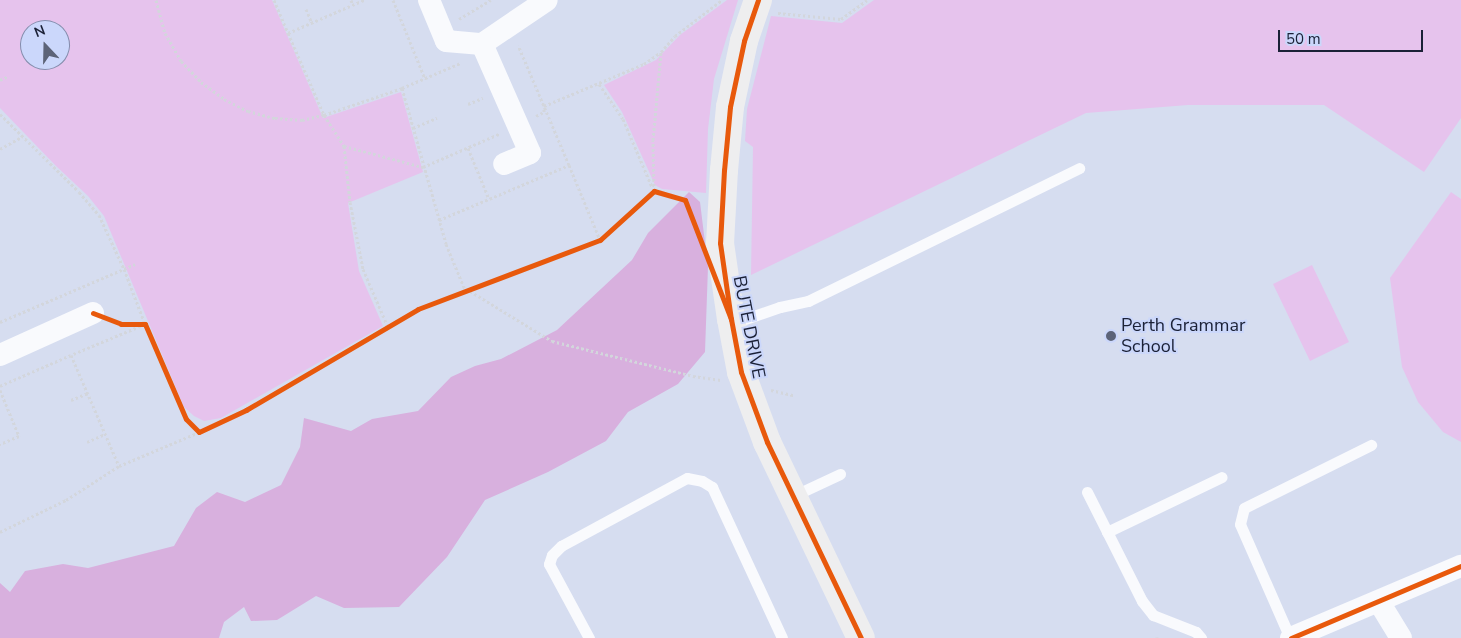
<!DOCTYPE html>
<html>
<head>
<meta charset="utf-8">
<style>
  body { margin:0 }
  #map { position:relative; width:1461px; height:638px; overflow:hidden; background:#d6ddf0; font-family:"Nunito Sans",sans-serif }
  div>[style] { position:absolute }
  .green>* { inset:0; background:#e6c3ed }
  .forest>* { inset:0; background:#d8b0de }
  .path>* { height:3px; margin-top:-1.5px; transform-origin:0; background:repeating-linear-gradient(90deg,#d3d6dc 0 2.5px,transparent 0 5px) }
  .lane>* { height:11px; margin:-5.5px; padding:0 5.5px; transform-origin:5.5px; border-radius:5.5px; background:#f9fafd }
  .street>* { height:22px; margin:-11px; padding:0 11px; transform-origin:11px; border-radius:11px; background:#f9fafd }
  .secondary>* { height:28px; margin:-14px; padding:0 14px; transform-origin:14px; border-radius:14px; background:#eeeeef }
  .cycleway>* { height:5px; margin:-2.5px; padding:0 2.5px; transform-origin:2.5px; border-radius:2.5px; background:#e8590c }
  .dots>* { width:14px; height:14px; translate:-50% -50%; box-sizing:border-box; border:2px solid #cbd7fb; border-radius:50% }
  span { translate:-50% -50%; white-space:nowrap; text-align:center; line-height:1.15; -webkit-text-stroke:4px #cbd7fb; paint-order:stroke }
  .poi-label { font-size:18px; color:#1b2137 }
  .left { translate:0 -50%; text-align:left }
  .street-label { font-size:18px; color:#1b2137 }
  .north { position:absolute; left:20px; top:20px; width:50px; height:50px; box-sizing:border-box; background:#cbd7fb; border:1px solid #858ead; border-radius:50%; rotate:339deg; font-size:14px; font-weight:700; line-height:20px; text-align:center; color:#1b2137 }
  .north::after { content:''; display:block; margin:auto; width:18px; height:22px; background:#5c6378; clip-path:polygon(50% 0,100% 100%,50% 72%,0 100%) }
  .scale { position:absolute; left:1278px; top:30px; width:145px; height:22px; box-sizing:border-box; border:2px solid #1b2137; border-top:0; padding-left:6px; font-size:15px; line-height:18px; white-space:nowrap; color:#1b2137; -webkit-text-stroke:4px #cbd7fb; paint-order:stroke }
</style>
</head>
<body>
<div id="map">
  <div class="green">
    <div style="clip-path:polygon(evenodd,0 0,272px 0,323px 118px,401px 92px,423px 172px,348px 203px,359px 271px,383px 326px,221px 418px,204px 421px,194px 416px,184px 407px,104px 216px,88px 196px,56px 166px,0 108px,0 0,30px 30px,60px 30px,60px 60px,30px 60px,30px 30px)"></div>
    <div style="clip-path:polygon(727px 0,738px 0,714px 79px,708px 129px,706px 193px,662px 189px,655px 185px,622px 112px,604px 85px,656px 60px,680px 35px)"></div>
    <div style="clip-path:polygon(874px 0,1461px 0,1461px 118px,1424px 172px,1324px 105px,1188px 105px,1086px 113px,751px 275px,753px 147px,745px 141px,747px 109px,771px 16px,842px 23px)"></div>
    <div style="clip-path:polygon(1451px 192px,1461px 199px,1461px 442px,1443px 432px,1418px 402px,1402px 367px,1390px 278px)"></div>
    <div style="clip-path:polygon(1312px 265px,1349px 342px,1310px 361px,1273px 284px)"></div>
  </div>
  <div class="forest">
    <div style="clip-path:polygon(689px 192px,700px 202px,708px 267px,705px 352px,678px 384px,628px 412px,606px 441px,548px 472px,485px 500px,447px 557px,399px 607px,344px 608px,316px 596px,277px 620px,251px 621px,244px 607px,224px 622px,219px 638px,0 638px,0 583px,10px 592px,25px 571px,63px 564px,88px 568px,174px 546px,196px 508px,217px 492px,245px 502px,281px 485px,300px 447px,304px 418px,351px 431px,372px 419px,418px 411px,451px 377px,475px 366px,501px 359px,557px 330px,632px 260px,648px 233px)"></div>
  </div>
  <div class="path">
    <div style="left:156px;top:0;width:34px;rotate:75deg"></div>
    <div style="left:165px;top:33px;width:32px;rotate:60deg"></div>
    <div style="left:181px;top:61px;width:29px;rotate:46deg"></div>
    <div style="left:201px;top:82px;width:29px;rotate:36deg"></div>
    <div style="left:224px;top:99px;width:27px;rotate:27deg"></div>
    <div style="left:248px;top:111px;width:28px;rotate:15deg"></div>
    <div style="left:275px;top:118px;width:27px;rotate:4deg"></div>
    <div style="left:302px;top:120px;width:23px;rotate:-13deg"></div>
    <div style="left:324px;top:115px;width:37px;rotate:57deg"></div>
    <div style="left:344px;top:146px;width:56px;rotate:83.9deg"></div>
    <div style="left:350px;top:202px;width:68px;rotate:79deg"></div>
    <div style="left:363px;top:269px;width:63px;rotate:66.7deg"></div>
    <div style="left:274px;top:0;width:36px;rotate:67deg"></div>
    <div style="left:288px;top:33px;width:83px;rotate:-23.5deg"></div>
    <div style="left:351px;top:0;width:5px;rotate:68deg"></div>
    <div style="left:393px;top:0;width:85px;rotate:67.9deg"></div>
    <div style="left:306px;top:9px;width:15px;rotate:67deg"></div>
    <div style="left:778px;top:13px;width:63px;rotate:5.4deg"></div>
    <div style="left:841px;top:19px;width:32px;rotate:-36deg"></div>
    <div style="left:459px;top:19px;width:37px;rotate:-31deg"></div>
    <div style="left:288px;top:33px;width:90px;rotate:66.3deg"></div>
    <div style="left:324px;top:115px;width:83px;rotate:-19.1deg"></div>
    <div style="left:402px;top:88px;width:162px;rotate:74.2deg"></div>
    <div style="left:446px;top:244px;width:52px;rotate:67.4deg"></div>
    <div style="left:0;top:80px;width:10px;rotate:-24deg"></div>
    <div style="left:599px;top:84px;width:42px;rotate:55.6deg"></div>
    <div style="left:623px;top:119px;width:74px;rotate:66.9deg"></div>
    <div style="left:402px;top:88px;width:64px;rotate:-23deg"></div>
    <div style="left:468px;top:104px;width:16px;rotate:-22deg"></div>
    <div style="left:0;top:114px;width:111px;rotate:44.6deg"></div>
    <div style="left:79px;top:192px;width:30px;rotate:49deg"></div>
    <div style="left:99px;top:215px;width:60px;rotate:65.2deg"></div>
    <div style="left:124px;top:269px;width:59px;rotate:69.1deg"></div>
    <div style="left:145px;top:324px;width:80px;rotate:157.3deg"></div>
    <div style="left:536px;top:116px;width:9px;rotate:-27deg"></div>
    <div style="left:544px;top:112px;width:6px;rotate:-90deg"></div>
    <div style="left:544px;top:106px;width:108px;rotate:-22.8deg"></div>
    <div style="left:644px;top:64px;width:19px;rotate:-35deg"></div>
    <div style="left:413px;top:128px;width:26px;rotate:-23deg"></div>
    <div style="left:344px;top:146px;width:82px;rotate:14.9deg"></div>
    <div style="left:423px;top:167px;width:83px;rotate:-23.5deg"></div>
    <div style="left:468px;top:148px;width:55px;rotate:67.6deg"></div>
    <div style="left:0;top:149px;width:25px;rotate:-29deg"></div>
    <div style="left:569px;top:165px;width:81px;rotate:67.5deg"></div>
    <div style="left:654px;top:191px;width:51px;rotate:-91.1deg"></div>
    <div style="left:653px;top:140px;width:88px;rotate:-84.8deg"></div>
    <div style="left:661px;top:52px;width:21px;rotate:-49deg"></div>
    <div style="left:675px;top:36px;width:59px;rotate:-37.5deg"></div>
    <div style="left:439px;top:220px;width:141px;rotate:-22.9deg"></div>
    <div style="left:569px;top:165px;width:130px;rotate:-113deg"></div>
    <div style="left:470px;top:291px;width:96px;rotate:31.4deg"></div>
    <div style="left:552px;top:341px;width:145px;rotate:13.9deg"></div>
    <div style="left:693px;top:376px;width:28px;rotate:8deg"></div>
    <div style="left:0;top:322px;width:147px;rotate:-23.2deg"></div>
    <div style="left:0;top:386px;width:77px;rotate:-23.6deg"></div>
    <div style="left:71px;top:355px;width:121px;rotate:66.6deg"></div>
    <div style="left:0;top:390px;width:50px;rotate:67.6deg"></div>
    <div style="left:19px;top:436px;width:21px;rotate:157deg"></div>
    <div style="left:771px;top:390px;width:23px;rotate:13deg"></div>
    <div style="left:71px;top:400px;width:18px;rotate:-22deg"></div>
    <div style="left:87px;top:442px;width:20px;rotate:-24deg"></div>
    <div style="left:0;top:532px;width:73px;rotate:-25.9deg"></div>
    <div style="left:66px;top:500px;width:63px;rotate:-32.7deg"></div>
    <div style="left:119px;top:466px;width:87px;rotate:-23deg"></div>
    <div style="left:1157px;top:637px;width:1px;rotate:90deg"></div>
  </div>
  <div class="lane">
    <div style="left:731px;top:319px;width:11px;rotate:5deg"></div>
    <div style="left:742px;top:320px;width:40px;rotate:-18.9deg"></div>
    <div style="left:780px;top:307px;width:29px;rotate:-12deg"></div>
    <div style="left:808px;top:301px;width:302px;rotate:-26.1deg"></div>
    <div style="left:1087px;top:492px;width:122px;rotate:63.2deg"></div>
    <div style="left:1142px;top:601px;width:18px;rotate:52deg"></div>
    <div style="left:1153px;top:615px;width:46px;rotate:21.6deg"></div>
    <div style="left:1196px;top:632px;width:8px;rotate:50deg"></div>
    <div style="left:793px;top:496px;width:52px;rotate:-25.1deg"></div>
    <div style="left:1107px;top:532px;width:127px;rotate:-25.6deg"></div>
    <div style="left:589px;top:638px;width:84px;rotate:-118.4deg"></div>
    <div style="left:549px;top:564px;width:9px;rotate:-72deg"></div>
    <div style="left:552px;top:555px;width:13px;rotate:-45deg"></div>
    <div style="left:561px;top:546px;width:143px;rotate:-28.4deg"></div>
    <div style="left:687px;top:478px;width:15px;rotate:11deg"></div>
    <div style="left:702px;top:481px;width:12px;rotate:31deg"></div>
    <div style="left:712px;top:487px;width:166px;rotate:65.1deg"></div>
    <div style="left:1290px;top:638px;width:124px;rotate:-113.7deg"></div>
    <div style="left:1240px;top:524px;width:16px;rotate:-76deg"></div>
    <div style="left:1244px;top:508px;width:142px;rotate:-26.4deg"></div>
  </div>
  <div class="street">
    <div style="left:429px;top:0;width:44px;rotate:67.5deg"></div>
    <div style="left:446px;top:41px;width:36px;rotate:5deg"></div>
    <div style="left:482px;top:44px;width:78px;rotate:-34.1deg"></div>
    <div style="left:482px;top:44px;width:119px;rotate:66.2deg"></div>
    <div style="left:530px;top:153px;width:28px;rotate:157deg"></div>
    <div style="left:0;top:355px;width:102px;rotate:-24.3deg"></div>
    <div style="left:1379px;top:602px;width:42px;rotate:58.6deg"></div>
    <div style="left:1291px;top:638px;width:185px;rotate:-23deg"></div>
  </div>
  <div class="secondary">
    <div style="left:758px;top:0;width:43px;rotate:108.9deg"></div>
    <div style="left:744px;top:41px;width:67px;rotate:102deg"></div>
    <div style="left:730px;top:107px;width:63px;rotate:95.4deg"></div>
    <div style="left:724px;top:170px;width:73px;rotate:93.1deg"></div>
    <div style="left:720px;top:243px;width:77px;rotate:81.8deg"></div>
    <div style="left:731px;top:319px;width:54px;rotate:79.3deg"></div>
    <div style="left:741px;top:372px;width:75px;rotate:69.6deg"></div>
    <div style="left:767px;top:442px;width:217px;rotate:64.4deg"></div>
  </div>
  <div class="cycleway">
    <div style="left:758px;top:0;width:43px;rotate:108.9deg"></div>
    <div style="left:744px;top:41px;width:67px;rotate:102deg"></div>
    <div style="left:730px;top:107px;width:63px;rotate:95.4deg"></div>
    <div style="left:724px;top:170px;width:73px;rotate:93.1deg"></div>
    <div style="left:720px;top:243px;width:77px;rotate:81.8deg"></div>
    <div style="left:731px;top:319px;width:54px;rotate:79.3deg"></div>
    <div style="left:741px;top:372px;width:75px;rotate:69.6deg"></div>
    <div style="left:767px;top:442px;width:217px;rotate:64.4deg"></div>
    <div style="left:93px;top:313px;width:30px;rotate:21deg"></div>
    <div style="left:121px;top:324px;width:24px"></div>
    <div style="left:145px;top:324px;width:103px;rotate:66.7deg"></div>
    <div style="left:186px;top:419px;width:18px;rotate:45deg"></div>
    <div style="left:199px;top:432px;width:52px;rotate:-25.1deg"></div>
    <div style="left:246px;top:410px;width:199px;rotate:-30.4deg"></div>
    <div style="left:418px;top:309px;width:195px;rotate:-20.8deg"></div>
    <div style="left:600px;top:240px;width:73px;rotate:-42.2deg"></div>
    <div style="left:654px;top:191px;width:32px;rotate:16deg"></div>
    <div style="left:685px;top:200px;width:128px;rotate:68.9deg"></div>
    <div style="left:1291px;top:638px;width:185px;rotate:-23deg"></div>
  </div>
  <div class="dots">
    <div style="left:1111px;top:336px;background:#5c6378"></div>
  </div>
  <div class="poi-label">
    <span class="left" style="left:1121px;top:336px">Perth Grammar<br>School</span>
  </div>
  <div class="street-label">
    <span style="left:749px;top:327px;rotate:79deg">BUTE DRIVE</span>
  </div>
  <div class="north">N</div>
  <div class="scale">50 m</div>
</div>
</body>
</html>
